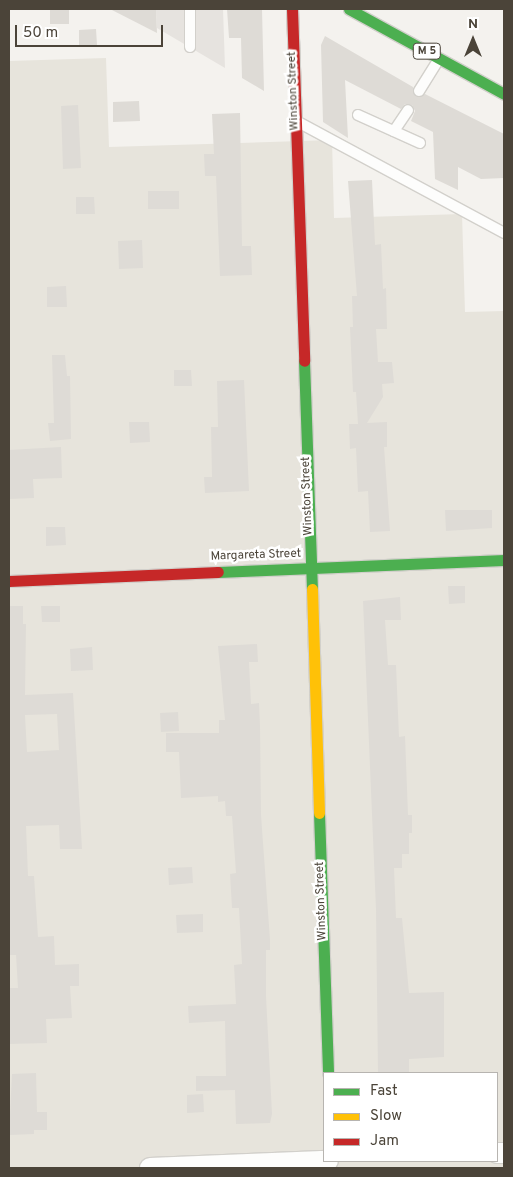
<!DOCTYPE html>
<html>
<head>
<meta charset="utf-8">
<style>
  body { margin:0 }
  #map { position:relative; width:513px; height:1177px; overflow:hidden; background:#f4f2ee; font-family:Overpass,sans-serif }
  div>[style] { position:absolute }
  .residential>* { inset:0; background:#e7e4dc }
  .parking>* { inset:0; background:#e6e3df }
  .building>* { inset:0; background:#dedbd6 }
  .roads { filter:drop-shadow(1px 0 #d2d0cb) drop-shadow(-1px 0 #d2d0cb) drop-shadow(0 1px #d2d0cb) drop-shadow(0 -1px #d2d0cb) }
  .lane>* { height:10px; margin:-5px; padding:0 5px; transform-origin:5px; border-radius:5px; background:#fdfdfc }
  .street>* { height:20px; margin:-10px; padding:0 10px; transform-origin:10px; border-radius:10px; background:#fdfdfc }
  .fast>* { height:11px; margin:-5.5px; padding:0 5.5px; transform-origin:5.5px; border-radius:5.5px; background:#4caf50 }
  .slow>* { height:11px; margin:-5.5px; padding:0 5.5px; transform-origin:5.5px; border-radius:5.5px; background:#ffc107 }
  .jam>* { height:11px; margin:-5.5px; padding:0 5.5px; transform-origin:5.5px; border-radius:5.5px; background:#c62828 }
  span { translate:-50% -50%; white-space:nowrap; text-align:center; line-height:1.15; -webkit-text-stroke:5px #fff; paint-order:stroke }
  .shield-label span { padding:1px 4px; background:#fff; border:1px solid; border-radius:4px; -webkit-text-stroke-width:0 }
  .shield-label { font-size:11px; color:#4b4439; font-weight:700 }
  .street-label { font-size:12px; color:#4b4439 }
  .frame { position:absolute; inset:0; border:10px solid #4b4439; pointer-events:none }
  .legend { position:absolute; left:323px; top:1072px; width:175px; height:90px; box-sizing:border-box; background:#fff; border:1px solid #b7b4b0; margin:0; padding:6px 9px; list-style:none; font-size:15px; color:#4b4439 }
  .legend li { display:flex; align-items:center; gap:10px; height:25px }
  .legend b { width:25px; border:1px solid #b7b4b0 }
  .north { position:absolute; left:448px; top:15px; width:50px; height:50px; -webkit-text-stroke:4px #fff; paint-order:stroke; rotate:0deg; font-size:14px; font-weight:700; line-height:20px; text-align:center; color:#4b4439 }
  .north::after { content:''; display:block; margin:auto; width:18px; height:22px; background:#4b4439; clip-path:polygon(50% 0,100% 100%,50% 72%,0 100%) }
  .scale { position:absolute; left:15px; top:25px; width:148px; height:22px; box-sizing:border-box; border:2px solid #4b4439; border-top:0; padding-left:6px; font-size:15px; line-height:18px; white-space:nowrap; color:#4b4439; -webkit-text-stroke:4px #fff; paint-order:stroke }
</style>
</head>
<body>
<div id="map">
  <div class="residential">
    <div style="clip-path:polygon(evenodd,106px 58px,109px 147px,332px 140px,334px 218px,462px 214px,465px 312px,504px 311px,504px 1168px,9px 1168px,9px 61px,106px 58px,324px 1073px,497px 1073px,497px 1161px,324px 1161px,324px 1073px)"></div>
  </div>
  <div class="parking">
    <div style="clip-path:polygon(156px 9px,223px 9px,225px 68px,157px 28px)"></div>
  </div>
  <div class="building">
    <div style="clip-path:polygon(50px 9px,69px 9px,69px 24px,50px 24px)"></div>
    <div style="clip-path:polygon(110px 9px,156px 9px,157px 33px)"></div>
    <div style="clip-path:polygon(227px 9px,262px 9px,264px 91px,242px 78px,241px 38px,229px 38px)"></div>
    <div style="clip-path:polygon(96px 29px,97px 45px,79px 46px,79px 30px)"></div>
    <div style="clip-path:polygon(325px 36px,413px 87px,416px 97px,425px 94px,504px 134px,504px 178px,481px 179px,458px 167px,458px 190px,435px 179px,433px 132px,411px 121px,415px 111px,412px 105px,405px 104px,401px 109px,345px 80px,348px 138px,323px 122px,321px 45px)"></div>
    <div style="clip-path:polygon(139px 101px,140px 121px,113px 122px,113px 102px)"></div>
    <div style="clip-path:polygon(78px 105px,81px 168px,63px 169px,61px 106px)"></div>
    <div style="clip-path:polygon(240px 113px,242px 246px,251px 246px,252px 275px,220px 276px,216px 176px,205px 176px,204px 154px,214px 154px,212px 114px)"></div>
    <div style="clip-path:polygon(372px 180px,375px 245px,381px 244px,383px 289px,386px 288px,387px 329px,376px 329px,378px 362px,392px 362px,394px 383px,382px 384px,383px 397px,367px 423px,387px 422px,387px 447px,384px 447px,390px 531px,370px 532px,368px 491px,358px 492px,356px 448px,350px 449px,349px 424px,358px 424px,356px 392px,353px 392px,350px 327px,353px 327px,352px 296px,357px 296px,348px 181px)"></div>
    <div style="clip-path:polygon(148px 191px,179px 191px,179px 209px,148px 209px)"></div>
    <div style="clip-path:polygon(76px 197px,94px 197px,95px 214px,76px 214px)"></div>
    <div style="clip-path:polygon(142px 240px,143px 268px,119px 269px,118px 241px)"></div>
    <div style="clip-path:polygon(66px 286px,67px 307px,47px 307px,47px 287px)"></div>
    <div style="clip-path:polygon(52px 355px,65px 355px,67px 376px,70px 376px,71px 439px,50px 441px,48px 423px,54px 423px)"></div>
    <div style="clip-path:polygon(174px 370px,191px 370px,192px 386px,174px 386px)"></div>
    <div style="clip-path:polygon(244px 380px,249px 491px,205px 493px,204px 477px,212px 477px,211px 427px,218px 427px,217px 381px)"></div>
    <div style="clip-path:polygon(129px 422px,149px 422px,150px 442px,130px 443px)"></div>
    <div style="clip-path:polygon(61px 447px,62px 478px,33px 479px,34px 498px,9px 499px,9px 450px)"></div>
    <div style="clip-path:polygon(445px 510px,492px 510px,492px 528px,446px 531px)"></div>
    <div style="clip-path:polygon(46px 527px,65px 527px,66px 545px,46px 546px)"></div>
    <div style="clip-path:polygon(448px 586px,465px 586px,465px 603px,449px 604px)"></div>
    <div style="clip-path:polygon(400px 597px,401px 620px,385px 620px,388px 665px,396px 665px,399px 737px,405px 736px,408px 815px,412px 815px,412px 833px,409px 833px,409px 854px,402px 854px,402px 868px,394px 868px,396px 918px,402px 918px,409px 993px,444px 992px,444px 1057px,409px 1059px,409px 1073px,378px 1073px,376px 909px,363px 601px)"></div>
    <div style="clip-path:polygon(evenodd,9px 606px,23px 606px,23px 624px,26px 624px,25px 695px,73px 693px,82px 849px,60px 849px,59px 825px,26px 826px,28px 876px,34px 876px,38px 937px,54px 936px,55px 965px,79px 964px,79px 986px,70px 986px,72px 1018px,46px 1019px,47px 1043px,9px 1044px,9px 988px,18px 988px,16px 955px,9px 955px,9px 606px,57px 714px,59px 750px,27px 752px,25px 715px,57px 714px)"></div>
    <div style="clip-path:polygon(41px 606px,60px 606px,60px 622px,42px 622px)"></div>
    <div style="clip-path:polygon(257px 644px,258px 662px,249px 662px,251px 704px,259px 703px,260px 726px,261px 815px,270px 940px,270px 950px,266px 950px,266px 996px,272px 1114px,270px 1123px,236px 1124px,235px 1090px,196px 1091px,196px 1076px,226px 1076px,225px 1021px,189px 1023px,188px 1006px,236px 1004px,234px 965px,242px 964px,239px 908px,232px 908px,230px 874px,236px 873px,232px 816px,226px 816px,225px 801px,218px 802px,218px 796px,181px 798px,179px 752px,166px 752px,166px 733px,219px 733px,219px 720px,225px 720px,218px 646px)"></div>
    <div style="clip-path:polygon(92px 647px,93px 670px,71px 671px,70px 649px)"></div>
    <div style="clip-path:polygon(178px 712px,179px 731px,161px 732px,160px 713px)"></div>
    <div style="clip-path:polygon(192px 867px,193px 883px,169px 885px,168px 868px)"></div>
    <div style="clip-path:polygon(203px 914px,203px 932px,177px 933px,176px 915px)"></div>
    <div style="clip-path:polygon(36px 1073px,37px 1112px,47px 1112px,47px 1130px,34px 1130px,34px 1134px,9px 1135px,12px 1074px)"></div>
    <div style="clip-path:polygon(203px 1094px,204px 1112px,187px 1113px,187px 1095px)"></div>
  </div>
  <div class="roads">
    <div class="lane">
      <div style="left:190px;top:9px;width:38px;rotate:90deg"></div>
      <div style="left:419px;top:91px;width:36px;rotate:-58deg"></div>
      <div style="left:358px;top:115px;width:68px;rotate:24.3deg"></div>
      <div style="left:298px;top:122px;width:234px;rotate:28.3deg"></div>
      <div style="left:394px;top:131px;width:25px;rotate:-56deg"></div>
    </div>
    <div class="street">
      <div style="left:497px;top:1153px;width:7px"></div>
      <div style="left:150px;top:1168px;width:178px;rotate:-2.3deg"></div>
    </div>
    <div class="fast">
      <div style="left:349px;top:9px;width:177px;rotate:28.7deg"></div>
      <div style="left:304px;top:361px;width:228px;rotate:88deg"></div>
      <div style="left:218px;top:572px;width:286px;rotate:-2.4deg"></div>
      <div style="left:319px;top:813px;width:260px;rotate:88deg"></div>
    </div>
    <div class="slow">
      <div style="left:312px;top:589px;width:224px;rotate:88.2deg"></div>
    </div>
    <div class="jam">
      <div style="left:292px;top:9px;width:352px;rotate:88deg"></div>
      <div style="left:9px;top:581px;width:209px;rotate:-2.5deg"></div>
    </div>
  </div>
  <div class="shield-label">
    <span style="left:427px;top:51px">M 5</span>
  </div>
  <div class="street-label">
    <span style="left:294px;top:91px;rotate:-92deg">Winston Street</span>
    <span style="left:308px;top:496px;rotate:-92deg">Winston Street</span>
    <span style="left:256px;top:556px;rotate:-2deg">Margareta Street</span>
    <span style="left:322px;top:901px;rotate:-92deg">Winston Street</span>
  </div>
  <div class="frame"></div>
  <ul class="legend">
  <li><b style="height:6px;background:#4caf50"></b>Fast</li>
  <li><b style="height:6px;background:#ffc107"></b>Slow</li>
  <li><b style="height:6px;background:#c62828"></b>Jam</li>
  </ul>
  <div class="north">N</div>
  <div class="scale">50 m</div>
</div>
</body>
</html>
